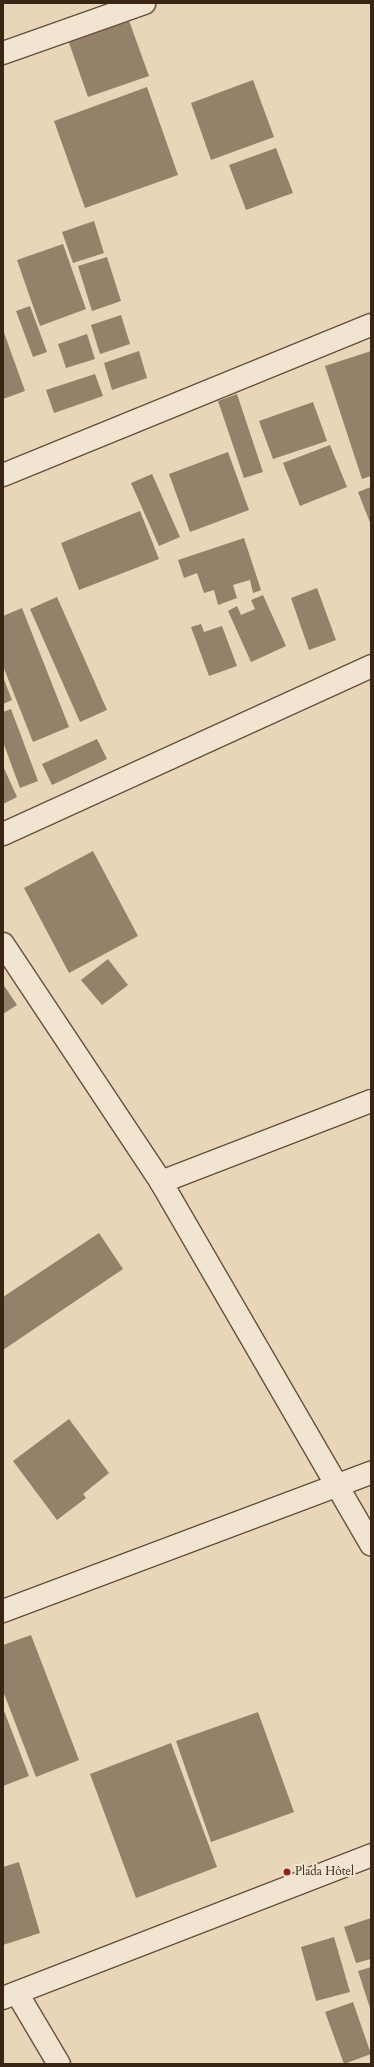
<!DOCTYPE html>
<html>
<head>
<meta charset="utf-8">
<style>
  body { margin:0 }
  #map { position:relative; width:374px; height:2067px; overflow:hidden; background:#e9d5b7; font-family:Cardo,serif }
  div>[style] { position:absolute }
  .building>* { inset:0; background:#958169 }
  .roads { filter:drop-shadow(1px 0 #66513e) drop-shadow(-1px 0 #66513e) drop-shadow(0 1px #66513e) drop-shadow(0 -1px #66513e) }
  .minor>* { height:22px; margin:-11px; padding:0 11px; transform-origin:11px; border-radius:11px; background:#f1e4d0 }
  .dots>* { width:11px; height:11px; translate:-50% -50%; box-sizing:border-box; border:2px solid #f1e4d0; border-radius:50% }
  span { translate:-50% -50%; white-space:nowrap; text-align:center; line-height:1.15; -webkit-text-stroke:4px #f1e4d0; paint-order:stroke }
  .poi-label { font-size:12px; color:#3a2515 }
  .left { translate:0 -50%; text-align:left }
  .frame { position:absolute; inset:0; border:4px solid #3a2515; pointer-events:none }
</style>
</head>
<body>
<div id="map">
  <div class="building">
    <div style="clip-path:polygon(128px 18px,149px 76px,88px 97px,68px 40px)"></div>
    <div style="clip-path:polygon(253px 80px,274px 137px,211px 160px,191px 103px)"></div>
    <div style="clip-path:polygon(147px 87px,178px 175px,85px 208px,54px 121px)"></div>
    <div style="clip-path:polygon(276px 148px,293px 193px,246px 210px,229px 165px)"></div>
    <div style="clip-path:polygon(94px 221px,104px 253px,73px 263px,62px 232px)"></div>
    <div style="clip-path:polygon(63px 244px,86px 309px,40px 326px,17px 260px)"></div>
    <div style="clip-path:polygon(107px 257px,121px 301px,92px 311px,78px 266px)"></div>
    <div style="clip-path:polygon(30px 306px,47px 352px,33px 357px,16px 311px)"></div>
    <div style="clip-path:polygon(121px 315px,130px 344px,100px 354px,91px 325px)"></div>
    <div style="clip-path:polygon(3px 330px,25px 391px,3px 399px)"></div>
    <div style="clip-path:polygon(87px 334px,95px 359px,66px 368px,58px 344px)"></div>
    <div style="clip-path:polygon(139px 351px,147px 378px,112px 390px,104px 363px)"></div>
    <div style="clip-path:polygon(371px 351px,371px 476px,362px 479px,325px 366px)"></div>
    <div style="clip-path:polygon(95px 374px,103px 396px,54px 413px,46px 390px)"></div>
    <div style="clip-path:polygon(237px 394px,263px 472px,244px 478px,218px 401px)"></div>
    <div style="clip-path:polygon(313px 402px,327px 441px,273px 459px,259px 421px)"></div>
    <div style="clip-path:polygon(330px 445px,347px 487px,300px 506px,283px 463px)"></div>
    <div style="clip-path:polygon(228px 452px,249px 510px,190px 532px,169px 474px)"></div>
    <div style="clip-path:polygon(152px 474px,180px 537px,159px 546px,131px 483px)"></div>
    <div style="clip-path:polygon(371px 487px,371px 525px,358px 492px)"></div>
    <div style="clip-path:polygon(140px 511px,159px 559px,79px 590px,61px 543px)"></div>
    <div style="clip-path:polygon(244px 538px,261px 590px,253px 593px,250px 580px,233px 585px,237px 598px,218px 605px,214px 590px,204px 593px,197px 573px,184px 578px,178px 560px)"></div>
    <div style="clip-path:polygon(317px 588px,336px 640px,309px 650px,291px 598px)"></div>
    <div style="clip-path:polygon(263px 595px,286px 646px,251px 662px,228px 611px,237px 606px,241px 615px,255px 609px,251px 600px)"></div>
    <div style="clip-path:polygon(57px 597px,107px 710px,80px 722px,30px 609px)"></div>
    <div style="clip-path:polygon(22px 608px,69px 727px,33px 742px,3px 666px,3px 616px)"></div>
    <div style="clip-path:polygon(201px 624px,204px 632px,222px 626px,237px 666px,209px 676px,191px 627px)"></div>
    <div style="clip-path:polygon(3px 677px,12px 700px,3px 704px)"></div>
    <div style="clip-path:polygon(11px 709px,38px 781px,20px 788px,3px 742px,3px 712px)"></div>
    <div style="clip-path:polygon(97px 739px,107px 759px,52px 785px,42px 764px)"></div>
    <div style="clip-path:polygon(3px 766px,17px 797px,3px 804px)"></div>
    <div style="clip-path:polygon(93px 851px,138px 936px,69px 973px,24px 888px)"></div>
    <div style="clip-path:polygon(108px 959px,128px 985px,102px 1005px,81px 980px)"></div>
    <div style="clip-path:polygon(3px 984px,17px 1005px,3px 1014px)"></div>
    <div style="clip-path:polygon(99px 1233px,123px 1269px,3px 1350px,3px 1297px)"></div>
    <div style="clip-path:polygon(69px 1419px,109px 1473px,83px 1494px,86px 1498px,57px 1520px,13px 1461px)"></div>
    <div style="clip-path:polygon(31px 1635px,79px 1760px,36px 1777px,3px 1691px,3px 1645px)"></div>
    <div style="clip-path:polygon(3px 1708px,29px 1776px,3px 1786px)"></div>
    <div style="clip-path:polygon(258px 1712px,294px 1812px,211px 1842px,176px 1741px)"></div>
    <div style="clip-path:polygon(171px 1743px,217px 1867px,136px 1898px,90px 1774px)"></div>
    <div style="clip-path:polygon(19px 1862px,40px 1933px,3px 1945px,3px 1867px)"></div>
    <div style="clip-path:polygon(371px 1918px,371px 1959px,356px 1963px,344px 1927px)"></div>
    <div style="clip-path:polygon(334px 1937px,350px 1992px,316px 2001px,301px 1947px)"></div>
    <div style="clip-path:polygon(371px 1967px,371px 2008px,370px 2008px,358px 1971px)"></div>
    <div style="clip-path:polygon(353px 2002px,371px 2054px,344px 2064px,325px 2012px)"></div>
  </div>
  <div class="roads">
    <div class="minor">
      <div style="left:3px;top:53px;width:150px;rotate:-19.5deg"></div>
      <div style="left:3px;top:475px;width:397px;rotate:-22.2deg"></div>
      <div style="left:3px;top:834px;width:405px;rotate:-24.5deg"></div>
      <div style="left:3px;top:944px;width:286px;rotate:56.4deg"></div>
      <div style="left:161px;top:1182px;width:419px;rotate:59.9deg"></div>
      <div style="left:161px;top:1182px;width:225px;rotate:-21.1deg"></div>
      <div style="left:3px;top:1611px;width:393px;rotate:-20.6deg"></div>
      <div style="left:17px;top:1993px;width:82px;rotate:59.4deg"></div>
      <div style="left:3px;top:1998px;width:395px;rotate:-21.2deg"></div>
    </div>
  </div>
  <div class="dots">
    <div style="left:287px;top:1872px;background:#8f2418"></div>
  </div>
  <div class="poi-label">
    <span class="left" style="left:295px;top:1872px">Plada Hôtel</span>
  </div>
  <div class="frame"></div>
</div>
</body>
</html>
